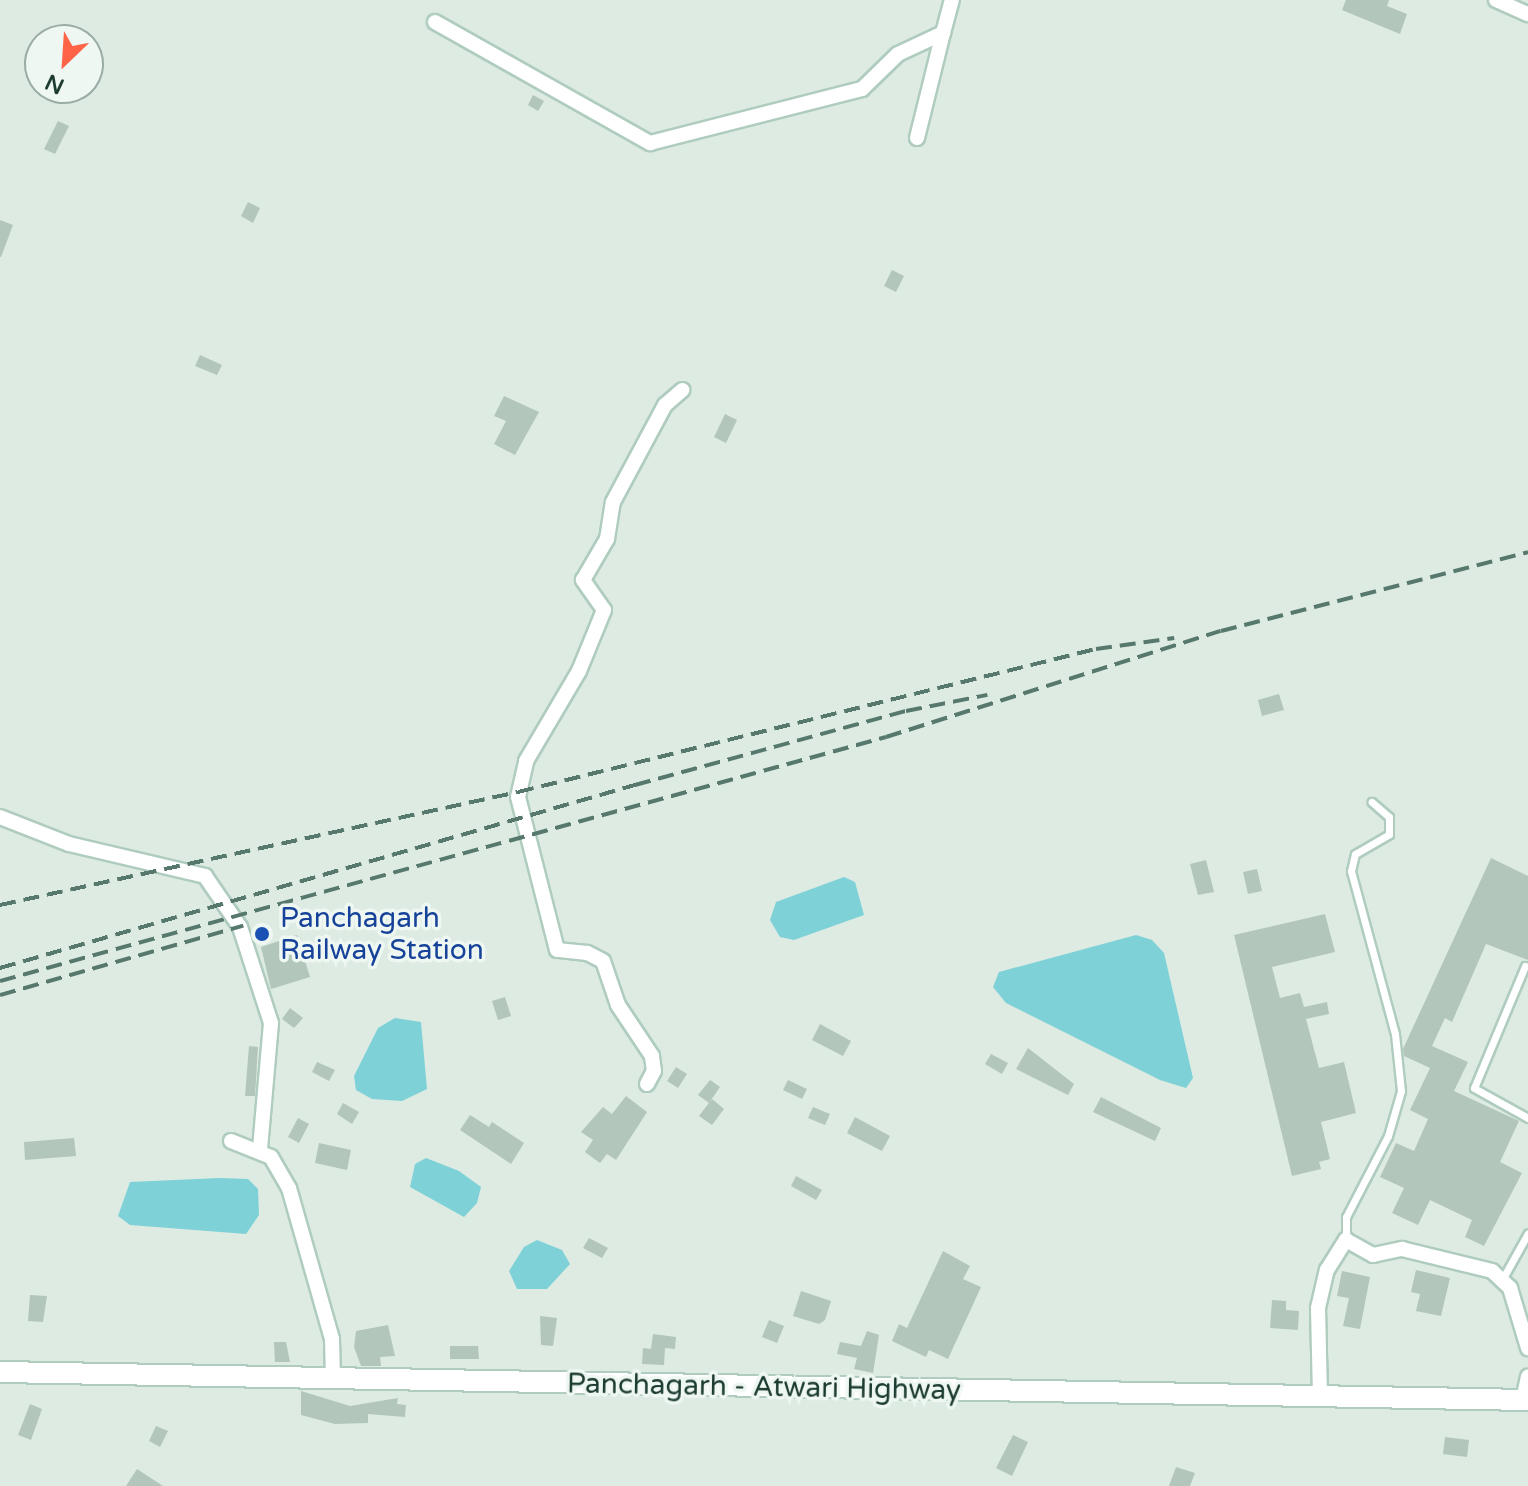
<!DOCTYPE html>
<html>
<head>
<meta charset="utf-8">
<style>
  body { margin:0 }
  #map { position:relative; width:1528px; height:1486px; overflow:hidden; background:#ddebe3; font-family:"Varela Round",sans-serif }
  div>[style] { position:absolute }
  .water>* { inset:0; background:#7ed1d7 }
  .building>* { inset:0; background:#b2c6bc }
  .roads { filter:drop-shadow(2px 0 #afccbf) drop-shadow(-2px 0 #afccbf) drop-shadow(0 2px #afccbf) drop-shadow(0 -2px #afccbf) }
  .lane>* { height:7px; margin:-3.5px; padding:0 3.5px; transform-origin:3.5px; border-radius:3.5px; background:#fff }
  .street>* { height:14px; margin:-7px; padding:0 7px; transform-origin:7px; border-radius:7px; background:#fff }
  .secondary>* { height:20px; margin:-10px; padding:0 10px; transform-origin:10px; border-radius:10px; background:#fff }
  .rail>* { height:4px; margin-top:-2px; transform-origin:0; background:repeating-linear-gradient(90deg,#57786c 0 16px,transparent 0 24px) }
  .dots>* { width:22px; height:22px; translate:-50% -50%; box-sizing:border-box; border:4px solid #eef7f2; border-radius:50% }
  span { translate:-50% -50%; white-space:nowrap; text-align:center; line-height:1.15; -webkit-text-stroke:7px #eef7f2; paint-order:stroke }
  .transit-label { font-size:28px; color:#164399 }
  .left { translate:0 -50%; text-align:left }
  .street-label { font-size:28px; color:#1d3c31 }
  .north { position:absolute; left:24px; top:24px; width:80px; height:80px; box-sizing:border-box; background:#eef7f2; border:2px solid #9aaca5; border-radius:50%; rotate:205deg; font-size:22px; font-weight:700; line-height:32px; text-align:center; color:#1d3c31 }
  .north::after { content:''; display:block; margin:auto; width:28px; height:36px; background:#ff6447; clip-path:polygon(50% 0,100% 100%,50% 72%,0 100%) }
</style>
</head>
<body>
<div id="map">
  <div class="water">
    <div style="clip-path:polygon(844px 877px,855px 882px,864px 915px,794px 940px,780px 937px,770px 920px,776px 902px)"></div>
    <div style="clip-path:polygon(1136px 935px,1152px 940px,1164px 953px,1193px 1078px,1186px 1088px,1160px 1080px,1006px 1003px,993px 987px,999px 972px)"></div>
    <div style="clip-path:polygon(395px 1018px,421px 1022px,427px 1089px,402px 1101px,372px 1099px,356px 1090px,354px 1076px,378px 1028px)"></div>
    <div style="clip-path:polygon(426px 1158px,459px 1171px,481px 1187px,477px 1203px,464px 1217px,410px 1187px,415px 1164px)"></div>
    <div style="clip-path:polygon(220px 1178px,248px 1179px,258px 1189px,259px 1215px,246px 1234px,130px 1225px,118px 1216px,130px 1182px)"></div>
    <div style="clip-path:polygon(537px 1240px,562px 1250px,570px 1264px,547px 1289px,517px 1289px,509px 1271px,524px 1247px)"></div>
  </div>
  <div class="building">
    <div style="clip-path:polygon(1346px 0,1389px 0,1387px 6px,1407px 14px,1400px 34px,1342px 10px)"></div>
    <div style="clip-path:polygon(533px 95px,544px 101px,538px 111px,528px 105px)"></div>
    <div style="clip-path:polygon(58px 121px,69px 126px,55px 154px,44px 149px)"></div>
    <div style="clip-path:polygon(248px 202px,260px 208px,253px 223px,241px 216px)"></div>
    <div style="clip-path:polygon(0 220px,13px 225px,1px 257px,0 257px)"></div>
    <div style="clip-path:polygon(892px 270px,904px 276px,896px 292px,884px 286px)"></div>
    <div style="clip-path:polygon(200px 355px,222px 365px,217px 375px,195px 366px)"></div>
    <div style="clip-path:polygon(504px 396px,539px 412px,515px 455px,494px 444px,506px 421px,494px 416px)"></div>
    <div style="clip-path:polygon(725px 414px,737px 420px,726px 443px,714px 437px)"></div>
    <div style="clip-path:polygon(1279px 694px,1284px 710px,1262px 716px,1258px 700px)"></div>
    <div style="clip-path:polygon(1491px 858px,1528px 876px,1528px 960px,1486px 944px,1452px 1022px,1445px 1018px,1432px 1046px,1468px 1062px,1454px 1091px,1519px 1121px,1500px 1162px,1522px 1173px,1484px 1246px,1465px 1237px,1472px 1220px,1430px 1200px,1418px 1225px,1392px 1213px,1404px 1188px,1380px 1177px,1396px 1143px,1414px 1151px,1428px 1119px,1410px 1110px,1430px 1068px,1404px 1056px,1403px 1049px)"></div>
    <div style="clip-path:polygon(1206px 860px,1214px 892px,1198px 895px,1190px 864px)"></div>
    <div style="clip-path:polygon(1257px 869px,1262px 891px,1248px 894px,1243px 872px)"></div>
    <div style="clip-path:polygon(1325px 914px,1335px 952px,1272px 967px,1280px 998px,1300px 993px,1304px 1007px,1327px 1002px,1329px 1014px,1306px 1019px,1319px 1068px,1344px 1062px,1356px 1113px,1321px 1122px,1330px 1159px,1319px 1162px,1321px 1169px,1292px 1176px,1234px 935px)"></div>
    <div style="clip-path:polygon(297px 935px,310px 977px,271px 989px,261px 947px)"></div>
    <div style="clip-path:polygon(505px 997px,511px 1016px,498px 1020px,492px 1001px)"></div>
    <div style="clip-path:polygon(290px 1008px,303px 1018px,294px 1028px,282px 1019px)"></div>
    <div style="clip-path:polygon(820px 1024px,851px 1041px,843px 1056px,812px 1040px)"></div>
    <div style="clip-path:polygon(249px 1046px,258px 1047px,255px 1096px,245px 1096px)"></div>
    <div style="clip-path:polygon(1028px 1048px,1074px 1084px,1068px 1095px,1016px 1069px)"></div>
    <div style="clip-path:polygon(991px 1054px,1008px 1063px,1002px 1074px,985px 1064px)"></div>
    <div style="clip-path:polygon(317px 1062px,335px 1070px,329px 1081px,312px 1072px)"></div>
    <div style="clip-path:polygon(676px 1067px,687px 1074px,678px 1088px,667px 1081px)"></div>
    <div style="clip-path:polygon(710px 1080px,720px 1087px,709px 1103px,698px 1095px)"></div>
    <div style="clip-path:polygon(788px 1080px,807px 1089px,802px 1099px,783px 1090px)"></div>
    <div style="clip-path:polygon(626px 1096px,647px 1112px,616px 1160px,607px 1154px,600px 1163px,585px 1152px,593px 1140px,581px 1132px,603px 1107px,612px 1114px)"></div>
    <div style="clip-path:polygon(1101px 1097px,1161px 1128px,1155px 1141px,1093px 1112px)"></div>
    <div style="clip-path:polygon(712px 1099px,724px 1109px,712px 1125px,699px 1116px)"></div>
    <div style="clip-path:polygon(343px 1103px,359px 1112px,352px 1124px,337px 1114px)"></div>
    <div style="clip-path:polygon(813px 1107px,830px 1114px,825px 1125px,808px 1118px)"></div>
    <div style="clip-path:polygon(470px 1115px,489px 1127px,492px 1122px,524px 1143px,511px 1164px,460px 1130px)"></div>
    <div style="clip-path:polygon(855px 1117px,890px 1136px,882px 1151px,847px 1133px)"></div>
    <div style="clip-path:polygon(298px 1118px,309px 1124px,299px 1143px,288px 1137px)"></div>
    <div style="clip-path:polygon(74px 1138px,76px 1156px,25px 1160px,24px 1142px)"></div>
    <div style="clip-path:polygon(319px 1143px,351px 1150px,347px 1170px,315px 1163px)"></div>
    <div style="clip-path:polygon(796px 1176px,822px 1190px,816px 1200px,791px 1186px)"></div>
    <div style="clip-path:polygon(589px 1238px,608px 1248px,602px 1258px,583px 1248px)"></div>
    <div style="clip-path:polygon(943px 1251px,970px 1266px,963px 1279px,981px 1287px,948px 1359px,929px 1350px,926px 1357px,892px 1341px,899px 1324px,907px 1328px)"></div>
    <div style="clip-path:polygon(1416px 1270px,1450px 1278px,1441px 1316px,1416px 1311px,1420px 1294px,1411px 1292px)"></div>
    <div style="clip-path:polygon(1342px 1271px,1370px 1277px,1360px 1329px,1343px 1326px,1349px 1298px,1337px 1296px)"></div>
    <div style="clip-path:polygon(801px 1291px,831px 1301px,825px 1320px,819px 1324px,793px 1316px)"></div>
    <div style="clip-path:polygon(30px 1295px,47px 1296px,43px 1322px,28px 1321px)"></div>
    <div style="clip-path:polygon(1272px 1300px,1286px 1301px,1286px 1310px,1299px 1311px,1298px 1330px,1270px 1328px)"></div>
    <div style="clip-path:polygon(540px 1316px,557px 1318px,553px 1346px,541px 1345px)"></div>
    <div style="clip-path:polygon(769px 1320px,784px 1326px,777px 1343px,762px 1337px)"></div>
    <div style="clip-path:polygon(388px 1325px,395px 1356px,380px 1357px,381px 1366px,361px 1366px,354px 1347px,356px 1331px)"></div>
    <div style="clip-path:polygon(867px 1331px,879px 1335px,873px 1373px,854px 1369px,857px 1358px,837px 1354px,840px 1342px,861px 1346px)"></div>
    <div style="clip-path:polygon(653px 1334px,676px 1337px,675px 1349px,665px 1348px,664px 1365px,642px 1364px,643px 1348px,651px 1349px)"></div>
    <div style="clip-path:polygon(274px 1342px,286px 1342px,290px 1362px,275px 1362px)"></div>
    <div style="clip-path:polygon(450px 1346px,478px 1346px,479px 1359px,450px 1359px)"></div>
    <div style="clip-path:polygon(301px 1391px,350px 1406px,398px 1398px,397px 1404px,406px 1405px,405px 1417px,368px 1414px,368px 1423px,335px 1424px,301px 1415px)"></div>
    <div style="clip-path:polygon(30px 1404px,42px 1409px,31px 1440px,18px 1435px)"></div>
    <div style="clip-path:polygon(156px 1426px,168px 1431px,160px 1447px,149px 1441px)"></div>
    <div style="clip-path:polygon(1013px 1435px,1028px 1442px,1012px 1476px,996px 1468px)"></div>
    <div style="clip-path:polygon(1445px 1437px,1469px 1440px,1467px 1457px,1443px 1454px)"></div>
    <div style="clip-path:polygon(1176px 1467px,1195px 1473px,1190px 1486px,1169px 1486px)"></div>
    <div style="clip-path:polygon(137px 1469px,163px 1486px,126px 1486px)"></div>
  </div>
  <div class="roads">
    <div class="lane">
      <div style="left:1525px;top:966px;width:132px;rotate:112.7deg"></div>
      <div style="left:1474px;top:1088px;width:62px;rotate:29.1deg"></div>
      <div style="left:1346px;top:1240px;width:23px;rotate:-90deg"></div>
      <div style="left:1346px;top:1217px;width:91px;rotate:-62.6deg"></div>
      <div style="left:1388px;top:1136px;width:47px;rotate:-73.9deg"></div>
      <div style="left:1401px;top:1091px;width:57px;rotate:-96deg"></div>
      <div style="left:1395px;top:1034px;width:169px;rotate:-105.1deg"></div>
      <div style="left:1351px;top:871px;width:17px;rotate:-77deg"></div>
      <div style="left:1355px;top:854px;width:39px;rotate:-30deg"></div>
      <div style="left:1389px;top:834px;width:17px;rotate:-90deg"></div>
      <div style="left:1389px;top:817px;width:23px;rotate:-139deg"></div>
      <div style="left:1503px;top:1278px;width:51px;rotate:-60.9deg"></div>
    </div>
    <div class="street">
      <div style="left:1496px;top:0;width:35px;rotate:24deg"></div>
      <div style="left:435px;top:22px;width:247px;rotate:29.4deg"></div>
      <div style="left:650px;top:143px;width:219px;rotate:-14.3deg"></div>
      <div style="left:862px;top:89px;width:50px;rotate:-44.2deg"></div>
      <div style="left:898px;top:54px;width:50px;rotate:-25deg"></div>
      <div style="left:943px;top:33px;width:34px;rotate:-75deg"></div>
      <div style="left:917px;top:138px;width:108px;rotate:-76.1deg"></div>
      <div style="left:0;top:817px;width:74px;rotate:21.4deg"></div>
      <div style="left:69px;top:844px;width:140px;rotate:13.2deg"></div>
      <div style="left:205px;top:876px;width:62px;rotate:55.5deg"></div>
      <div style="left:240px;top:927px;width:101px;rotate:72.1deg"></div>
      <div style="left:271px;top:1023px;width:127px;rotate:95deg"></div>
      <div style="left:647px;top:1084px;width:15px;rotate:-62deg"></div>
      <div style="left:654px;top:1071px;width:15px;rotate:-98deg"></div>
      <div style="left:652px;top:1056px;width:61px;rotate:-123.7deg"></div>
      <div style="left:618px;top:1005px;width:46px;rotate:-108.8deg"></div>
      <div style="left:603px;top:961px;width:18px;rotate:-153deg"></div>
      <div style="left:587px;top:953px;width:30px;rotate:-174deg"></div>
      <div style="left:557px;top:950px;width:158px;rotate:-104.3deg"></div>
      <div style="left:518px;top:797px;width:37px;rotate:-77deg"></div>
      <div style="left:526px;top:761px;width:104px;rotate:-59.5deg"></div>
      <div style="left:579px;top:671px;width:66px;rotate:-67.7deg"></div>
      <div style="left:604px;top:610px;width:37px;rotate:-125deg"></div>
      <div style="left:583px;top:580px;width:48px;rotate:-59.7deg"></div>
      <div style="left:607px;top:539px;width:37px;rotate:-81deg"></div>
      <div style="left:613px;top:502px;width:110px;rotate:-61.8deg"></div>
      <div style="left:665px;top:405px;width:23px;rotate:-41deg"></div>
      <div style="left:231px;top:1141px;width:43px;rotate:21.8deg"></div>
      <div style="left:271px;top:1157px;width:36px;rotate:60deg"></div>
      <div style="left:289px;top:1188px;width:157px;rotate:74.1deg"></div>
      <div style="left:332px;top:1339px;width:40px;rotate:88.6deg"></div>
      <div style="left:1320px;top:1396px;width:88px;rotate:-91.3deg"></div>
      <div style="left:1318px;top:1308px;width:39px;rotate:-77deg"></div>
      <div style="left:1327px;top:1270px;width:36px;rotate:-58deg"></div>
      <div style="left:1346px;top:1240px;width:31px;rotate:29deg"></div>
      <div style="left:1373px;top:1255px;width:30px;rotate:-12deg"></div>
      <div style="left:1402px;top:1249px;width:93px;rotate:13.7deg"></div>
      <div style="left:1492px;top:1271px;width:25px;rotate:43deg"></div>
      <div style="left:1510px;top:1288px;width:63px;rotate:73.3deg"></div>
      <div style="left:1523px;top:1400px;width:24px;rotate:-78deg"></div>
    </div>
    <div class="secondary">
      <div style="left:0;top:1372px;width:1528px;rotate:1.05deg"></div>
    </div>
  </div>
  <div class="rail">
    <div style="left:0;top:905px;width:530px;rotate:-12.31deg"></div>
    <div style="left:518px;top:792px;width:595px;rotate:-13.9deg"></div>
    <div style="left:1096px;top:649px;width:79px;rotate:-8deg"></div>
    <div style="left:0;top:968px;width:661px;rotate:-16.08deg"></div>
    <div style="left:635px;top:785px;width:281px;rotate:-15.3deg"></div>
    <div style="left:906px;top:711px;width:83px;rotate:-11.2deg"></div>
    <div style="left:0;top:981px;width:919px;rotate:-15.4deg"></div>
    <div style="left:886px;top:737px;width:351px;rotate:-17.6deg"></div>
    <div style="left:1221px;top:631px;width:317px;rotate:-14.4deg"></div>
    <div style="left:0;top:995px;width:253px;rotate:-15.9deg"></div>
  </div>
  <div class="dots">
    <div style="left:262px;top:934px;background:#1a4fb4"></div>
  </div>
  <div class="transit-label">
    <span class="left" style="left:280px;top:934px">Panchagarh<br>Railway Station</span>
  </div>
  <div class="street-label">
    <span style="left:764px;top:1387px;rotate:1deg">Panchagarh - Atwari Highway</span>
  </div>
  <div class="north">N</div>
</div>
</body>
</html>
